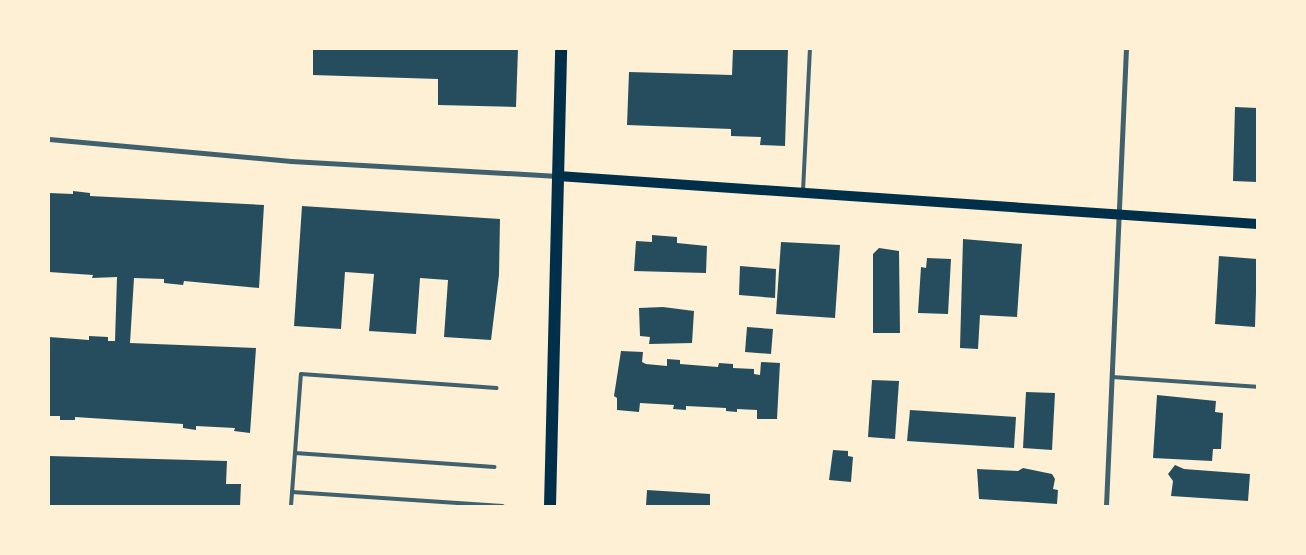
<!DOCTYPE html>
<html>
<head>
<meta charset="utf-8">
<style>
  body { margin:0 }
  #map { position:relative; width:1306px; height:555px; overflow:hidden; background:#fdf0d5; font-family:"Work Sans",sans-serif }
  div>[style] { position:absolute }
  .building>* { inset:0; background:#264d5e }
  .service>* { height:4px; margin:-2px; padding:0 2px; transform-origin:2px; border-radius:2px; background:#3f606c }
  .minor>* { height:5px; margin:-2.5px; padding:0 2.5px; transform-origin:2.5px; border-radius:2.5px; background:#3f606c }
  .secondary>* { height:10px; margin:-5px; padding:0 5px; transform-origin:5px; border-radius:5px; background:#003049 }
  .primary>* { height:12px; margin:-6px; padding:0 6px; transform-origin:6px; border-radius:6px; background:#003049 }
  span { translate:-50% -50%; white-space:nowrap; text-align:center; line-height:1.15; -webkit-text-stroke:5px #fdf0d5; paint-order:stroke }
  .frame { position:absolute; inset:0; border:50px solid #fdf0d5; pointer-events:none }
</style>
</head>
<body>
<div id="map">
  <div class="building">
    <div style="clip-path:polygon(313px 49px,518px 49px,516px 107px,438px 105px,438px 79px,313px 75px)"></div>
    <div style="clip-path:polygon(733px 49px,788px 49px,785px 146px,760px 145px,761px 137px,731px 136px,731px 129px,627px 125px,629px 72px,732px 75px)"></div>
    <div style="clip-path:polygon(1235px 107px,1257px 108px,1257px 182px,1233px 181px)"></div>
    <div style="clip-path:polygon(73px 191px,90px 193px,90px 196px,264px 205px,259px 288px,184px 281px,183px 285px,164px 283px,164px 279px,134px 278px,130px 343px,256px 348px,250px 433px,234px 431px,235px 428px,196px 426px,196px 430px,183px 428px,183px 424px,75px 417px,75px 420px,60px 420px,60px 416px,49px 416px,49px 337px,89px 340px,89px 336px,108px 337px,108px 341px,115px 341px,117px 277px,92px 278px,93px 275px,49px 272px,49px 193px,73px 194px)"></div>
    <div style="clip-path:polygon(302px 206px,500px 219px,499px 275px,491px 340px,444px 337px,448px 280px,420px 278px,416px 334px,369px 331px,374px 274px,345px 272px,341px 329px,294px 326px)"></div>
    <div style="clip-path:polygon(652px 235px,677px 237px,677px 243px,707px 246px,706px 273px,634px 271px,636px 241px,652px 242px)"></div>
    <div style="clip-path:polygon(963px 239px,1022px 244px,1017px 317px,980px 315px,978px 349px,960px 348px)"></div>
    <div style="clip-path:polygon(781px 242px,840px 245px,835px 318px,776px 314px)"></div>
    <div style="clip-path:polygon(879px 248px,899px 251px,900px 333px,873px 333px,873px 254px)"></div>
    <div style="clip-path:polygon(1219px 256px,1257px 259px,1255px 327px,1215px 324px)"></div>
    <div style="clip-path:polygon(927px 258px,951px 259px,948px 314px,918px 313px,921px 267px,926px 268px)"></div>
    <div style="clip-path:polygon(740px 266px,776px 269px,775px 298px,739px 295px)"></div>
    <div style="clip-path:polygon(663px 307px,694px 311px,692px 343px,649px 344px,650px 337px,640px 336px,639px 308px)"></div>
    <div style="clip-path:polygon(747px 327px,773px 329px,771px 354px,745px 352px)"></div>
    <div style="clip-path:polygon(621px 351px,643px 352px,642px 362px,646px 364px,667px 366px,667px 359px,680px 360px,680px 364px,718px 367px,719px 363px,733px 364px,733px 368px,754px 369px,754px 374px,760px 375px,761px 362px,780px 363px,777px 419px,757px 419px,757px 410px,737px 409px,737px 412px,726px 411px,726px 408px,686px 406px,686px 410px,673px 409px,674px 405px,640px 403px,639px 412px,617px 410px,617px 398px,614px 396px)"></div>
    <div style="clip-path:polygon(872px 380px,899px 381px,895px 439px,868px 437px)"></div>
    <div style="clip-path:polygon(1026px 392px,1055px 393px,1052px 450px,1023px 448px)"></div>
    <div style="clip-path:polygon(1157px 395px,1216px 401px,1215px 412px,1223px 413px,1221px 449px,1213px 449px,1212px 461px,1153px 458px)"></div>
    <div style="clip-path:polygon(910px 410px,1016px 417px,1014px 448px,907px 441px)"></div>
    <div style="clip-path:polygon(833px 450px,848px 451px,848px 456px,853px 457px,851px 482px,829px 480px)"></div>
    <div style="clip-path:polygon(49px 456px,227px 461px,226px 484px,241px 484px,240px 506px,49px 506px)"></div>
    <div style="clip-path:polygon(1175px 465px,1184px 469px,1250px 474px,1248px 501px,1171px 496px,1173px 481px,1168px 474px)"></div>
    <div style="clip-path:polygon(1023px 468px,1052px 474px,1055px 479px,1053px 489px,1058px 490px,1057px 504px,979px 499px,977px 469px,1018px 471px)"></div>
    <div style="clip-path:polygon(647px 490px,710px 494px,710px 506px,646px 506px)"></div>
  </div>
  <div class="service">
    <div style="left:803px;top:191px;width:142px;rotate:-87.2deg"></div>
    <div style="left:1112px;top:377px;width:145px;rotate:3.9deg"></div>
    <div style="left:295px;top:453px;width:200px;rotate:4deg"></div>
    <div style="left:292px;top:492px;width:211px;rotate:3.8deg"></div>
    <div style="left:291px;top:506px;width:132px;rotate:-85.7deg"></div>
    <div style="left:301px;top:374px;width:196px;rotate:4.1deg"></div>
  </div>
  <div class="minor">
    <div style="left:49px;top:139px;width:243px;rotate:5.2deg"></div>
    <div style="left:291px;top:161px;width:267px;rotate:3.2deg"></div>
    <div style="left:1106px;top:506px;width:457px;rotate:-87.5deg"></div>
  </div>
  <div class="secondary">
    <div style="left:558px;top:176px;width:701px;rotate:3.93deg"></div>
  </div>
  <div class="primary">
    <div style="left:550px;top:506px;width:457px;rotate:-88.6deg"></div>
  </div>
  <div class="frame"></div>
</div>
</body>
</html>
